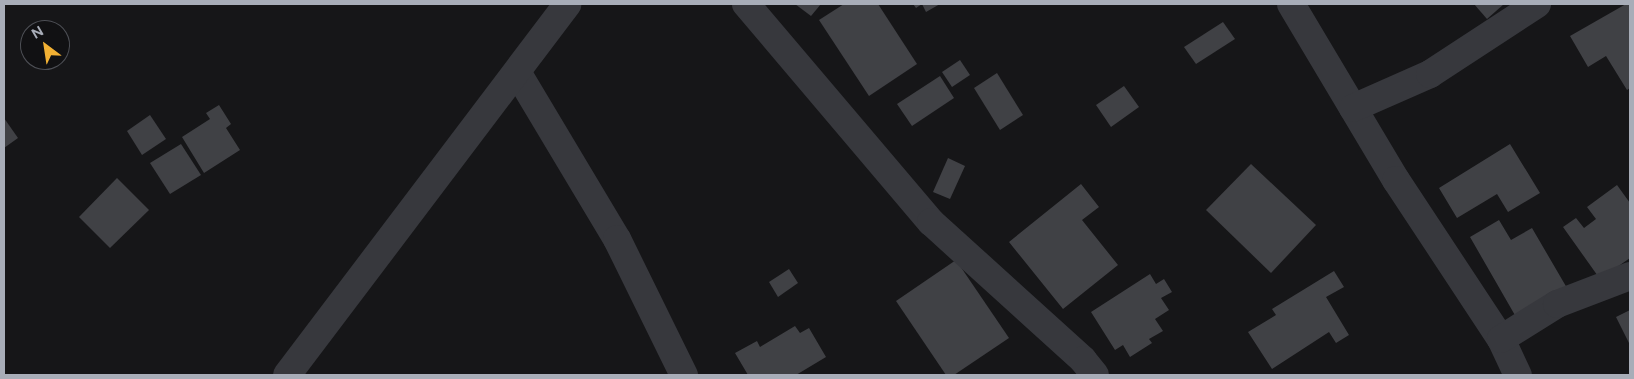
<!DOCTYPE html>
<html>
<head>
<meta charset="utf-8">
<style>
  body { margin:0 }
  #map { position:relative; width:1634px; height:379px; overflow:hidden; background:#161618; font-family:Figtree,sans-serif }
  div>[style] { position:absolute }
  .building>* { inset:0; background:#404145 }
  .minor>* { height:28px; margin:-14px; padding:0 14px; transform-origin:14px; border-radius:14px; background:#37383d }
  .tertiary>* { height:28px; margin:-14px; padding:0 14px; transform-origin:14px; border-radius:14px; background:#37383d }
  span { translate:-50% -50%; white-space:nowrap; text-align:center; line-height:1.15; -webkit-text-stroke:4px #111113; paint-order:stroke }
  .frame { position:absolute; inset:0; border:5px solid #a8adb8; pointer-events:none }
  .north { position:absolute; left:20px; top:20px; width:50px; height:50px; box-sizing:border-box; background:#111113; border:1px solid #4d4f55; border-radius:50%; rotate:329deg; font-size:14px; font-weight:700; line-height:20px; text-align:center; color:#a8adb8 }
  .north::after { content:''; display:block; margin:auto; width:18px; height:22px; background:#f2b134; clip-path:polygon(50% 0,100% 100%,50% 72%,0 100%) }
</style>
</head>
<body>
<div id="map">
  <div class="building">
    <div style="clip-path:polygon(795px 4px,821px 4px,811px 16px)"></div>
    <div style="clip-path:polygon(844px 4px,878px 4px,917px 64px,869px 96px,819px 20px)"></div>
    <div style="clip-path:polygon(913px 4px,940px 4px,926px 12px,922px 4px,916px 8px)"></div>
    <div style="clip-path:polygon(1474px 4px,1504px 4px,1487px 19px)"></div>
    <div style="clip-path:polygon(1626px 4px,1630px 4px,1630px 88px,1627px 90px,1606px 56px,1588px 67px,1570px 36px)"></div>
    <div style="clip-path:polygon(1223px 22px,1235px 39px,1196px 64px,1184px 47px)"></div>
    <div style="clip-path:polygon(960px 60px,970px 75px,952px 87px,942px 72px)"></div>
    <div style="clip-path:polygon(997px 73px,1023px 115px,1000px 130px,974px 88px)"></div>
    <div style="clip-path:polygon(940px 76px,954px 98px,912px 126px,897px 104px)"></div>
    <div style="clip-path:polygon(1124px 86px,1139px 107px,1111px 127px,1096px 105px)"></div>
    <div style="clip-path:polygon(219px 105px,231px 124px,226px 128px,240px 150px,204px 173px,182px 137px,210px 119px,206px 113px)"></div>
    <div style="clip-path:polygon(150px 115px,166px 139px,142px 155px,127px 131px)"></div>
    <div style="clip-path:polygon(4px 118px,18px 138px,4px 148px)"></div>
    <div style="clip-path:polygon(181px 144px,201px 175px,170px 194px,150px 163px)"></div>
    <div style="clip-path:polygon(1510px 144px,1540px 193px,1508px 212px,1497px 194px,1457px 218px,1439px 188px)"></div>
    <div style="clip-path:polygon(948px 158px,965px 166px,950px 199px,933px 192px)"></div>
    <div style="clip-path:polygon(1251px 164px,1316px 225px,1271px 273px,1206px 210px)"></div>
    <div style="clip-path:polygon(117px 178px,149px 210px,110px 248px,79px 217px)"></div>
    <div style="clip-path:polygon(1081px 184px,1099px 207px,1082px 220px,1118px 265px,1063px 309px,1009px 242px)"></div>
    <div style="clip-path:polygon(1617px 185px,1630px 203px,1630px 258px,1600px 279px,1563px 227px,1576px 218px,1584px 228px,1596px 219px,1587px 207px)"></div>
    <div style="clip-path:polygon(1499px 220px,1511px 240px,1532px 228px,1567px 288px,1516px 317px,1470px 237px)"></div>
    <div style="clip-path:polygon(956px 260px,1009px 338px,954px 375px,946px 375px,896px 301px)"></div>
    <div style="clip-path:polygon(789px 269px,798px 283px,778px 297px,769px 282px)"></div>
    <div style="clip-path:polygon(1334px 271px,1344px 287px,1326px 297px,1349px 335px,1336px 343px,1329px 332px,1272px 369px,1248px 332px,1276px 315px,1272px 309px)"></div>
    <div style="clip-path:polygon(1150px 274px,1156px 284px,1164px 279px,1172px 292px,1161px 298px,1169px 310px,1155px 319px,1163px 331px,1149px 339px,1152px 343px,1130px 357px,1123px 345px,1115px 350px,1091px 312px)"></div>
    <div style="clip-path:polygon(1630px 310px,1630px 345px,1616px 317px)"></div>
    <div style="clip-path:polygon(795px 326px,800px 333px,809px 328px,826px 357px,796px 375px,748px 375px,735px 353px,757px 341px,760px 347px)"></div>
  </div>
  <div class="minor">
    <div style="left:746px;top:4px;width:286px;rotate:49.7deg"></div>
    <div style="left:931px;top:222px;width:205px;rotate:42.2deg"></div>
    <div style="left:1083px;top:360px;width:19px;rotate:51deg"></div>
    <div style="left:1291px;top:4px;width:205px;rotate:59.2deg"></div>
    <div style="left:1396px;top:180px;width:191px;rotate:56.6deg"></div>
    <div style="left:1501px;top:339px;width:40px;rotate:65deg"></div>
    <div style="left:517px;top:72px;width:195px;rotate:59.1deg"></div>
    <div style="left:617px;top:239px;width:152px;rotate:63.8deg"></div>
    <div style="left:1353px;top:108px;width:84px;rotate:-23.8deg"></div>
    <div style="left:1430px;top:74px;width:128px;rotate:-33.2deg"></div>
    <div style="left:1501px;top:339px;width:66px;rotate:-32deg"></div>
    <div style="left:1557px;top:304px;width:78px;rotate:-21deg"></div>
  </div>
  <div class="tertiary">
    <div style="left:287px;top:375px;width:465px;rotate:-52.9deg"></div>
  </div>
  <div class="frame"></div>
  <div class="north">N</div>
</div>
</body>
</html>
